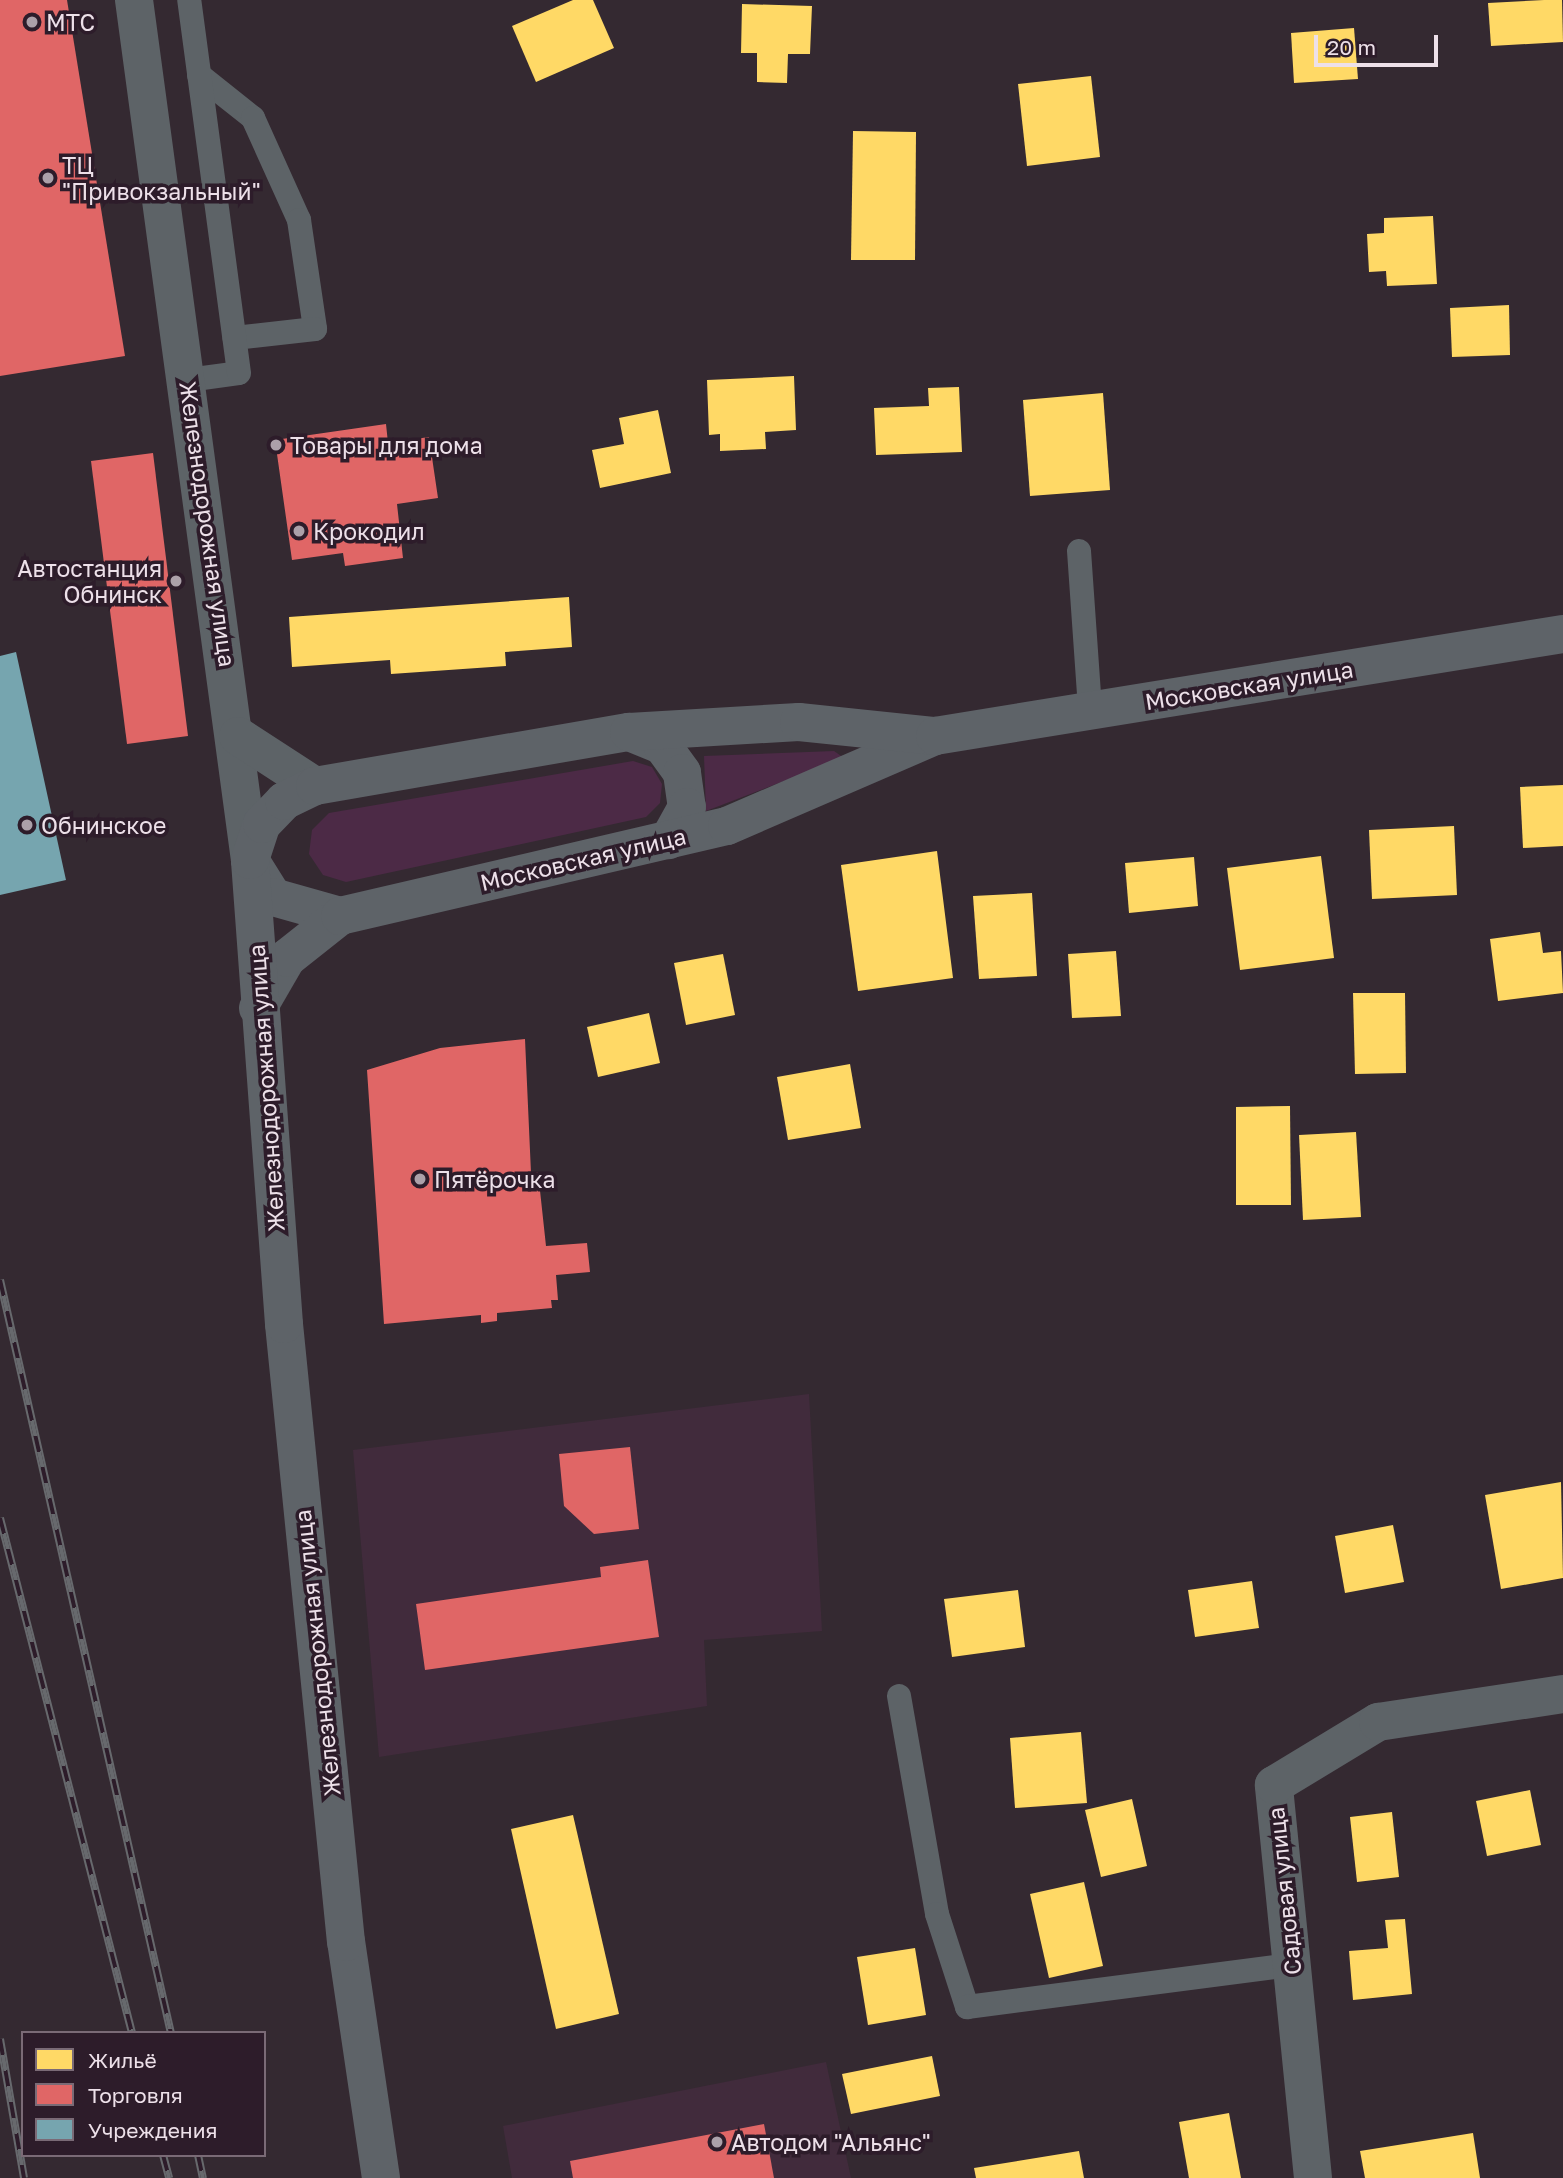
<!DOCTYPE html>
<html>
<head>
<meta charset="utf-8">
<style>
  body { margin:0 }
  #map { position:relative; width:1563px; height:2178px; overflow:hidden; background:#342931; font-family:"Golos Text",sans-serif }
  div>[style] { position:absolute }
  .built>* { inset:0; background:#412b3c }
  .green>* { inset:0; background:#4c2a46 }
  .homes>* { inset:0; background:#ffd966 }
  .shops>* { inset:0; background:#e06666 }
  .public>* { inset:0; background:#76a5af }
  .service>* { height:24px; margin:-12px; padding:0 12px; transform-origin:12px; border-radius:12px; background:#5d6367 }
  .minor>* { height:38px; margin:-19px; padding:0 19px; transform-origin:19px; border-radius:19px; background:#5d6367 }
  .primary>* { height:38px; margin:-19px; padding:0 19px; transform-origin:19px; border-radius:19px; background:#5e6368 }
  .rail>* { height:8px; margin-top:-4px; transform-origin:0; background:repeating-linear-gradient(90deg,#2d1c2a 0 16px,#67696d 0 32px); box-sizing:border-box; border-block:2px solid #67696d }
  .dots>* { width:19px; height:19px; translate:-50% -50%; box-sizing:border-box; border:4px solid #2d1c2a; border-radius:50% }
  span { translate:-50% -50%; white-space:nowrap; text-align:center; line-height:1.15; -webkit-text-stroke:7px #2d1c2a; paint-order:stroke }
  .poi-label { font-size:23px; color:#ede0e9 }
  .left { translate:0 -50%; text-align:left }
  .right { translate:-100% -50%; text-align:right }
  .street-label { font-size:23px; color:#ede0e9 }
  .legend { position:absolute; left:21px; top:2031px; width:245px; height:126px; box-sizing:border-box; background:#2d1c2a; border:2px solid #7a6a76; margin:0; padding:9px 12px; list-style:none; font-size:21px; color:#ede0e9 }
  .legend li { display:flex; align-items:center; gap:14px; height:35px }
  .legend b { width:35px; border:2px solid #7a6a76 }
  .scale { position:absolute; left:1314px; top:35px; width:124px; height:32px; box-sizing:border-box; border:4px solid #ede0e9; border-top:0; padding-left:9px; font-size:21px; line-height:24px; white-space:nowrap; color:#ede0e9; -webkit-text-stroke:5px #2d1c2a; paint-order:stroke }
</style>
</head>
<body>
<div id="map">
  <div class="built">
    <div style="clip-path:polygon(809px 1394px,822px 1631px,704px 1640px,707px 1706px,379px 1757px,353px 1450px)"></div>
    <div style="clip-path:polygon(826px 2062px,851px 2178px,512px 2178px,503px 2126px)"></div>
  </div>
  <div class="green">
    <div style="clip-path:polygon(834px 751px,844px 758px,706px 811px,704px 756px)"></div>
    <div style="clip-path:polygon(633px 761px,652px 767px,662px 784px,660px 803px,646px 817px,346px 882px,323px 875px,309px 854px,312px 830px,329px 813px)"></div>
  </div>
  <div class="homes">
    <div style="clip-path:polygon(573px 0,593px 0,614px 48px,536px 82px,512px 26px)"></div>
    <div style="clip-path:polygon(1544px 0,1562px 0,1563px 42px,1491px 46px,1488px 3px)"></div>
    <div style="clip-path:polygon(742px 4px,812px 6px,810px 54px,788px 54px,787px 83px,757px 82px,757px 53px,741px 53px)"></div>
    <div style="clip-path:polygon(1354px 28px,1358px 79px,1294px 83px,1291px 33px)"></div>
    <div style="clip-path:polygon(1091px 76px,1100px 157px,1027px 166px,1018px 84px)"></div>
    <div style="clip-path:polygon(853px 131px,916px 132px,915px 260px,851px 260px)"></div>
    <div style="clip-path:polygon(1433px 216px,1437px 284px,1387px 286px,1386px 271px,1369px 272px,1367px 234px,1384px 233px,1384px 218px)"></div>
    <div style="clip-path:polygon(1509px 305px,1510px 355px,1452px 357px,1450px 308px)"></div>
    <div style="clip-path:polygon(794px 376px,796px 430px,765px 432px,766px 449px,720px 451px,720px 434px,709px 435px,707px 380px)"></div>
    <div style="clip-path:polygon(959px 387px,962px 452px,876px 455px,874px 408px,929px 406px,928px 388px)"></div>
    <div style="clip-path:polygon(1103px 393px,1110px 490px,1030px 496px,1023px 400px)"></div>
    <div style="clip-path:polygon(658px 410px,671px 473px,600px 488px,592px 450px,624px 444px,619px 418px)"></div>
    <div style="clip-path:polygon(569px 597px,572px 647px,505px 652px,506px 666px,391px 674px,390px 660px,292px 667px,289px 617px)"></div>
    <div style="clip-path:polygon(1563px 785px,1563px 846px,1523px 848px,1520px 787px)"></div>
    <div style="clip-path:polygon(1454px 826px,1457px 895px,1372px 899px,1369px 830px)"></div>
    <div style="clip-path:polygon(937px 851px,953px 978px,858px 991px,841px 865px)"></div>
    <div style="clip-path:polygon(1321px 856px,1334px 958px,1240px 970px,1227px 868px)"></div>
    <div style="clip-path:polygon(1194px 857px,1198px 906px,1129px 913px,1125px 863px)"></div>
    <div style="clip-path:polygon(1032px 893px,1037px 976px,979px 979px,973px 896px)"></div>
    <div style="clip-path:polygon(1540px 932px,1543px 953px,1561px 951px,1563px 993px,1498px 1001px,1490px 939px)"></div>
    <div style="clip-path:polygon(1116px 951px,1121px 1016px,1072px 1018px,1068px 954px)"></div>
    <div style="clip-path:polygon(723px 954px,735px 1015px,686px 1025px,674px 963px)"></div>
    <div style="clip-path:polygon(1353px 993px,1405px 993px,1406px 1073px,1355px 1074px)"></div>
    <div style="clip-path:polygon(649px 1013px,660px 1063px,598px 1077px,587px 1027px)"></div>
    <div style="clip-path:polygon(850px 1064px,861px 1128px,788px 1140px,777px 1077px)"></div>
    <div style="clip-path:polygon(1290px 1106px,1291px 1205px,1236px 1205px,1236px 1107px)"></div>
    <div style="clip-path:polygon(1356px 1132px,1361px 1217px,1303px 1220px,1299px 1135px)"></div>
    <div style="clip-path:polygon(1561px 1482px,1563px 1578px,1501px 1589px,1485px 1495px)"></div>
    <div style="clip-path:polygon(1393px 1525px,1404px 1582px,1345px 1593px,1335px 1536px)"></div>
    <div style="clip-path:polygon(1252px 1581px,1259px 1628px,1195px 1637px,1188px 1590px)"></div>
    <div style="clip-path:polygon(1018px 1590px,1025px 1647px,952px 1657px,944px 1599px)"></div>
    <div style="clip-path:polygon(1081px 1732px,1087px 1803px,1015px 1808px,1010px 1738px)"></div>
    <div style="clip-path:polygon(1530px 1790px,1541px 1845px,1487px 1856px,1476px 1801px)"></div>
    <div style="clip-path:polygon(1132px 1799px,1147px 1866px,1101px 1877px,1085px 1810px)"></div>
    <div style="clip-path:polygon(1392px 1812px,1399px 1877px,1357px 1882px,1350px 1817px)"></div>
    <div style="clip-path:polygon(573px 1815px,619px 2014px,556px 2029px,511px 1829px)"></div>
    <div style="clip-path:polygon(1084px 1882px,1103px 1966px,1049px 1978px,1030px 1894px)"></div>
    <div style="clip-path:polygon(1405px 1919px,1412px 1994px,1353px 2000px,1349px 1951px,1388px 1948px,1385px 1920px)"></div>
    <div style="clip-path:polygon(915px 1948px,926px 2015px,868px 2025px,857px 1957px)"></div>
    <div style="clip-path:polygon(932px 2056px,940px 2096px,851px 2114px,842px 2074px)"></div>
    <div style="clip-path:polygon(1229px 2113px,1241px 2178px,1189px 2178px,1179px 2122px)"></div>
    <div style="clip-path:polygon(1473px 2133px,1480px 2178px,1365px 2178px,1360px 2151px)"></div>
    <div style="clip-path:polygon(1079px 2151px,1084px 2178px,976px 2178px,974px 2168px)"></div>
  </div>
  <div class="shops">
    <div style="clip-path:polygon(0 0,67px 0,125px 356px,0 376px)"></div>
    <div style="clip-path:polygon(386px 424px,388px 443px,429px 437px,438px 498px,397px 504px,403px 558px,345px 566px,343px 553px,292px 560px,275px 440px)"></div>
    <div style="clip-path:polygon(153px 453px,188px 736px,127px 744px,91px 461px)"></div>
    <div style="clip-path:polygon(525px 1039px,531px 1173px,538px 1172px,546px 1246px,587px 1243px,590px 1272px,556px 1275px,558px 1300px,551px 1300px,552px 1308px,497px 1313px,497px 1321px,481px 1323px,481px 1315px,384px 1324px,367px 1070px,440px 1048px)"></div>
    <div style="clip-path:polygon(630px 1447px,639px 1529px,594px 1534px,564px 1506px,559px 1454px)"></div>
    <div style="clip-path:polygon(648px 1560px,659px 1637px,425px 1670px,416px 1604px,601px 1577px,600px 1567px)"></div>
    <div style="clip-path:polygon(764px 2124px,774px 2178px,573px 2178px,570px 2161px)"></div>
  </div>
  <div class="public">
    <div style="clip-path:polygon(16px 652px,66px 880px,0 895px,0 656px)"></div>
  </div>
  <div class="service">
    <div style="left:199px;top:75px;width:69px;rotate:38.5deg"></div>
    <div style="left:253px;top:118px;width:112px;rotate:65.7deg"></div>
    <div style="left:299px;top:220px;width:110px;rotate:81.6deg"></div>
    <div style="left:315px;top:329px;width:81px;rotate:173.6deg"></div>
    <div style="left:188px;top:380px;width:51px;rotate:-7.8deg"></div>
    <div style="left:239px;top:373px;width:376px;rotate:-97.6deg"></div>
    <div style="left:1079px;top:551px;width:159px;rotate:86deg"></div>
    <div style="left:899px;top:1696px;width:221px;rotate:80.1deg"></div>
    <div style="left:937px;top:1914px;width:98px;rotate:72.1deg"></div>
    <div style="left:967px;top:2007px;width:328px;rotate:-7.4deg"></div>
  </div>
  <div class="minor">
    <div style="left:134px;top:0;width:868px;rotate:82.32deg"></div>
    <div style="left:238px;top:736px;width:92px;rotate:33deg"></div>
    <div style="left:1313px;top:2178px;width:395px;rotate:-95.7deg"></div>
    <div style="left:1274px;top:1785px;width:122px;rotate:-31.2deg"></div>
    <div style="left:1378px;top:1722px;width:187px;rotate:-8.6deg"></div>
  </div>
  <div class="primary">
    <div style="left:629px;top:732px;width:35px;rotate:22deg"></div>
    <div style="left:662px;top:745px;width:34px;rotate:54deg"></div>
    <div style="left:682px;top:773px;width:34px;rotate:82deg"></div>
    <div style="left:687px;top:807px;width:38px;rotate:119deg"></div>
    <div style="left:250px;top:860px;width:44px;rotate:58.1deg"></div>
    <div style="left:273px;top:897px;width:70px;rotate:15.8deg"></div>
    <div style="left:258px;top:1008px;width:58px;rotate:-59.9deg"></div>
    <div style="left:287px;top:958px;width:68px;rotate:-38.4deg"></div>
    <div style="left:340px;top:916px;width:397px;rotate:-13.1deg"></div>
    <div style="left:727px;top:826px;width:227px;rotate:-23.4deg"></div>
    <div style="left:381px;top:2178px;width:239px;rotate:-98.4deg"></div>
    <div style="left:346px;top:1942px;width:621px;rotate:-95.73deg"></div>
    <div style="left:284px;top:1324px;width:465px;rotate:-94.2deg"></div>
    <div style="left:250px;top:860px;width:38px;rotate:-72deg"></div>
    <div style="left:262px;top:824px;width:32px;rotate:-46deg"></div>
    <div style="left:284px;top:801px;width:34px;rotate:-26deg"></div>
    <div style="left:315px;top:786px;width:319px;rotate:-9.8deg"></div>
    <div style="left:629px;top:732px;width:170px;rotate:-3.4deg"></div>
    <div style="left:799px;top:722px;width:137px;rotate:5.9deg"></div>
    <div style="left:935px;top:736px;width:636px;rotate:-9.23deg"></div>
  </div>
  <div class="rail">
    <div style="left:0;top:1280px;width:772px;rotate:77.21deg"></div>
    <div style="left:0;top:1518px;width:532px;rotate:75.62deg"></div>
    <div style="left:0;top:2039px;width:141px;rotate:80.2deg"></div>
    <div style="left:163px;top:2155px;width:24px;rotate:75deg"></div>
    <div style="left:198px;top:2155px;width:24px;rotate:78deg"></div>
  </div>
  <div class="dots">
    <div style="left:32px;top:22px;background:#aca0a9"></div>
    <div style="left:48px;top:178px;background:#aca0a9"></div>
    <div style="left:276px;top:445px;background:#aca0a9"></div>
    <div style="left:299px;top:531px;background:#aca0a9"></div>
    <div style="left:176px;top:581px;background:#aca0a9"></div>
    <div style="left:27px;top:825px;background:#aca0a9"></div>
    <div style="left:420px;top:1179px;background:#aca0a9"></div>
    <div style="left:717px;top:2142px;background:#aca0a9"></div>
  </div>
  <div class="poi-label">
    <span class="left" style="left:46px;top:22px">МТС</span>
    <span class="left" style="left:62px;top:178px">ТЦ<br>"Привокзальный"</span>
    <span class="left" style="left:290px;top:445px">Товары для дома</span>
    <span class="left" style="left:313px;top:531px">Крокодил</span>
    <span class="right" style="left:162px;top:581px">Автостанция<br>Обнинск</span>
    <span class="left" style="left:41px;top:825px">Обнинское</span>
    <span class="left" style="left:434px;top:1179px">Пятёрочка</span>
    <span class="left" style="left:731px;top:2142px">Автодом "Альянс"</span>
  </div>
  <div class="street-label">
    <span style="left:208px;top:524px;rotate:82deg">Железнодорожная улица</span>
    <span style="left:1249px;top:685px;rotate:-9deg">Московская улица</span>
    <span style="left:583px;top:859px;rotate:-13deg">Московская улица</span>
    <span style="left:266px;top:1088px;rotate:-94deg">Железнодорожная улица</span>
    <span style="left:317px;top:1653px;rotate:-96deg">Железнодорожная улица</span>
    <span style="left:1284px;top:1891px;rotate:-96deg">Садовая улица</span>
  </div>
  <ul class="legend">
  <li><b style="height:19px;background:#ffd966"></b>Жильё</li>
  <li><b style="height:19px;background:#e06666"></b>Торговля</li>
  <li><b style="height:19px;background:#76a5af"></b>Учреждения</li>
  </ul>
  <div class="scale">20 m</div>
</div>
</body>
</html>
